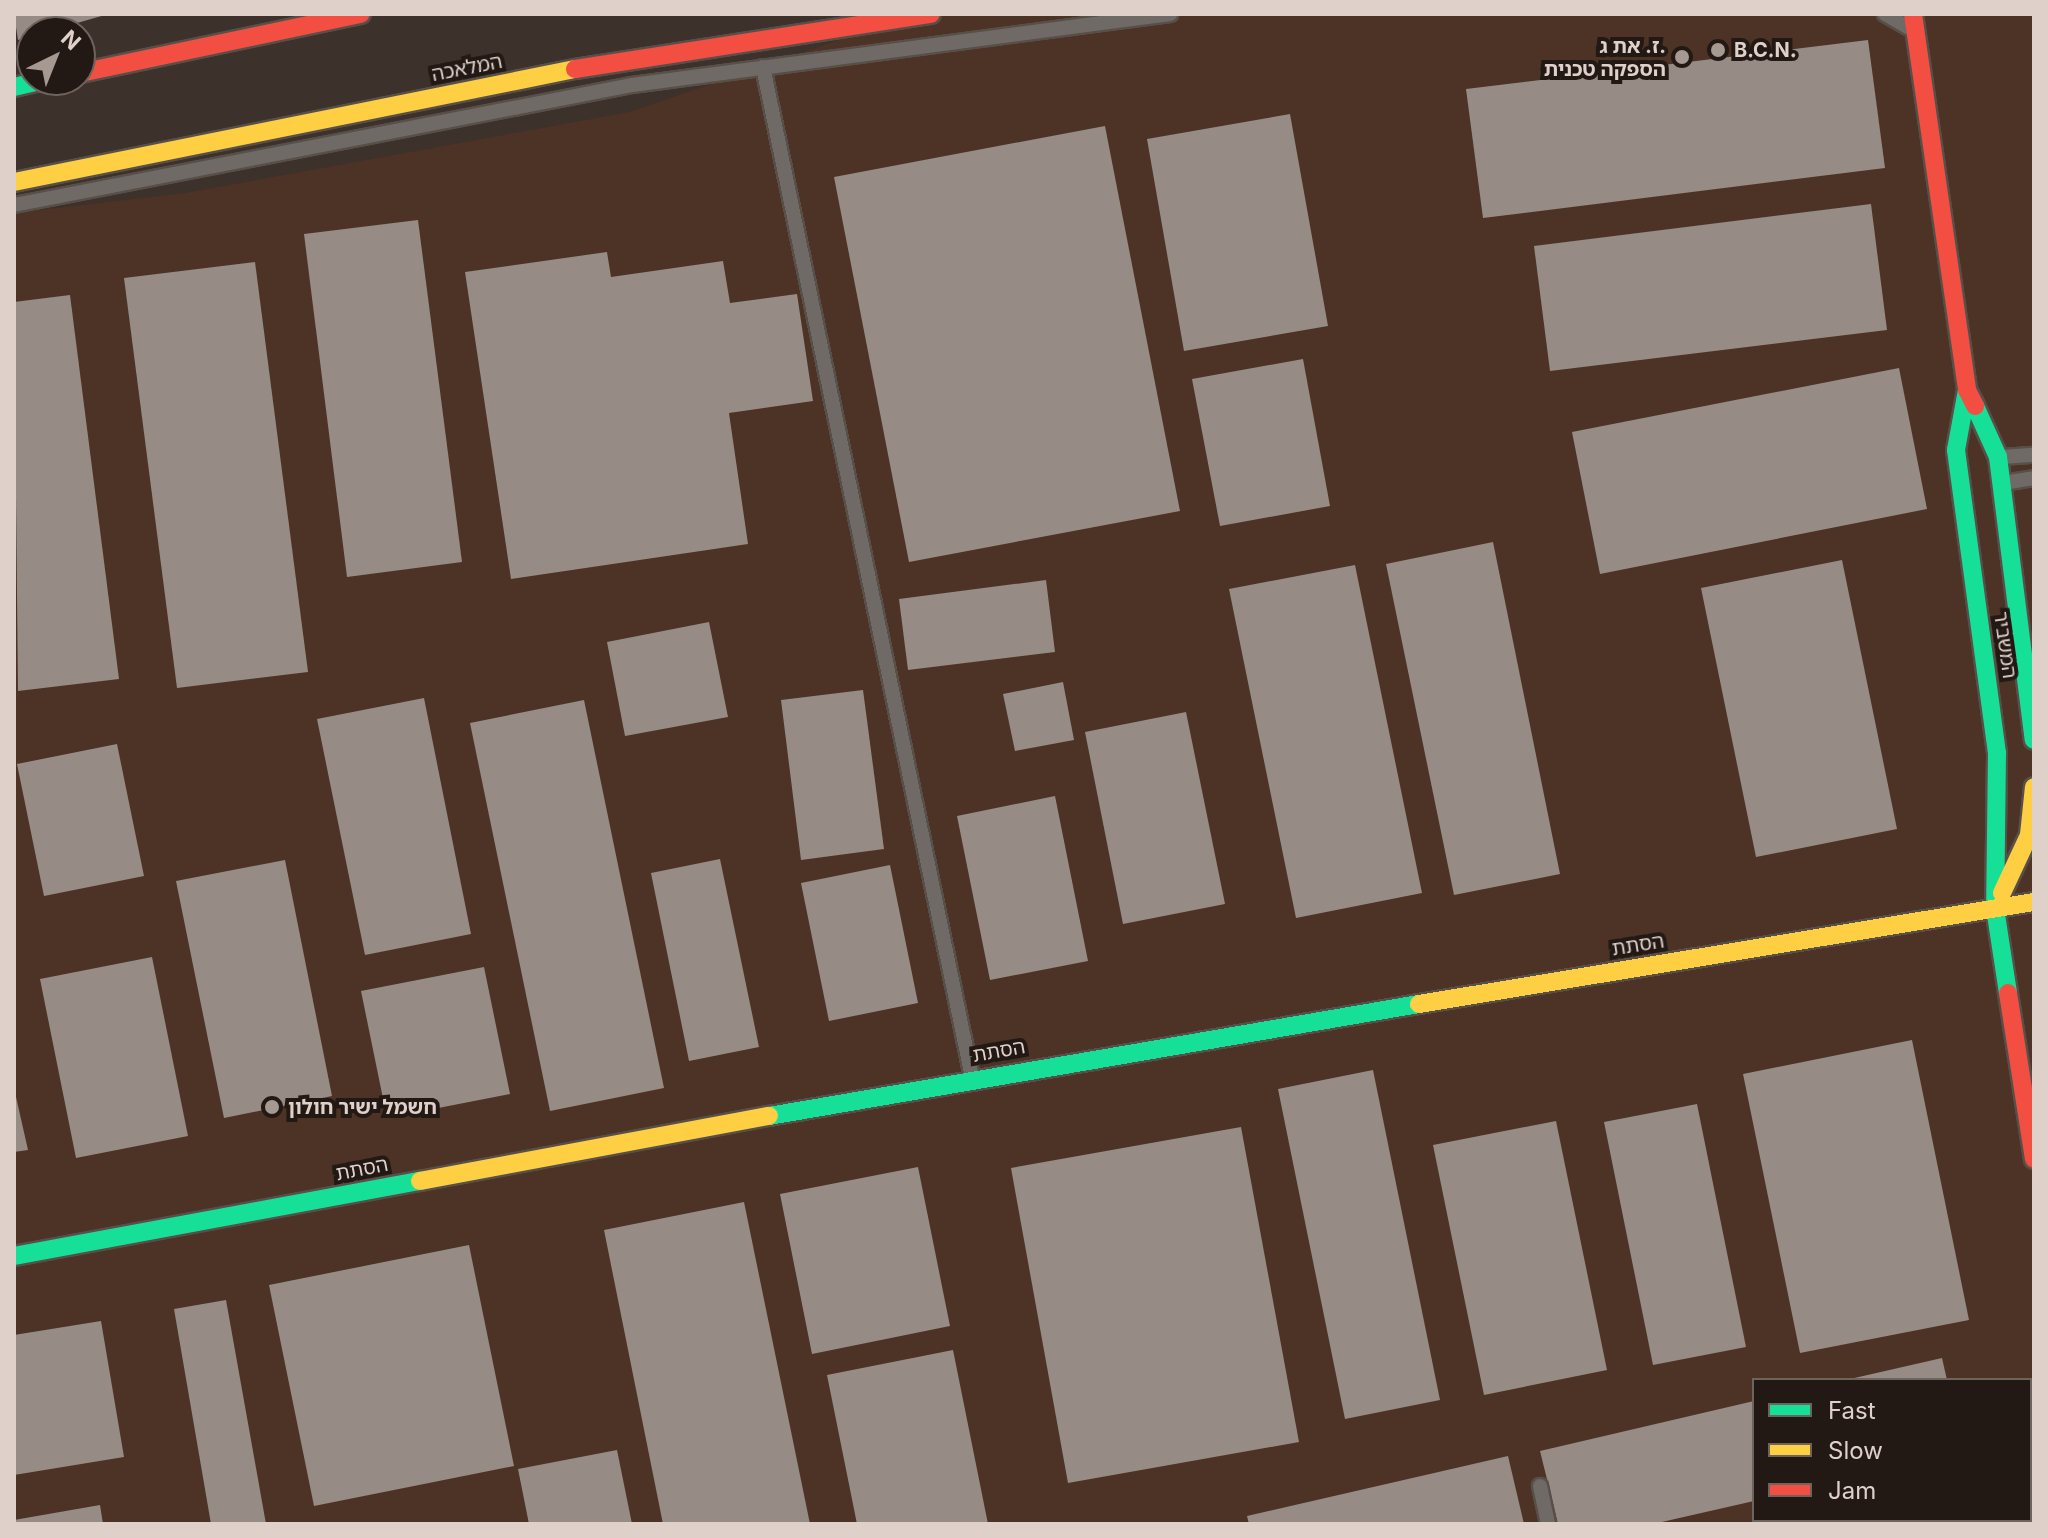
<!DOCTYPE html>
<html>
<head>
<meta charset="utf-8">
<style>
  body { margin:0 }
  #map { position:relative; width:2048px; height:1538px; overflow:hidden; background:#3c312b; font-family:Inter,"Noto Sans Hebrew",sans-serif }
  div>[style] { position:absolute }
  .built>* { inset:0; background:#4c3325 }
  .building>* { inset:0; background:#978b86 }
  .roads { filter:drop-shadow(2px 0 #584f49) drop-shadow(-2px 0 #584f49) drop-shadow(0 2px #584f49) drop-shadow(0 -2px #584f49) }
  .lane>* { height:14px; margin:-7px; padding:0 7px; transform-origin:7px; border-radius:7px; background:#706a66 }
  .fast>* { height:18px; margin:-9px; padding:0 9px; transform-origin:9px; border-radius:9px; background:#16e098 }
  .slow>* { height:18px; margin:-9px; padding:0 9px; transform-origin:9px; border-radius:9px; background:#ffcf43 }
  .jam>* { height:18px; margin:-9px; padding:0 9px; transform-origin:9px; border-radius:9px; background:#f24e42 }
  .dots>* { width:22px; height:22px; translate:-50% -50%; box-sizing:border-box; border:4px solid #231914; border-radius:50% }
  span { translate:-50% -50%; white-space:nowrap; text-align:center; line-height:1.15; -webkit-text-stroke:8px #231914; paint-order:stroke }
  .poi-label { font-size:20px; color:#dfd1ca; font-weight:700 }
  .right { translate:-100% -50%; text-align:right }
  .left { translate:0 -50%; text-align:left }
  .street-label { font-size:20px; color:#dfd1ca }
  .frame { position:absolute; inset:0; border:16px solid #dfd1ca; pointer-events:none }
  .legend { position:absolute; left:1752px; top:1378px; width:280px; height:144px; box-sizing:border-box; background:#231914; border:2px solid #6e635d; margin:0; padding:10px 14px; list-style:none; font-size:24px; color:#dfd1ca }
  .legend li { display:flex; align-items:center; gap:16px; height:40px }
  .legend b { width:40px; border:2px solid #6e635d }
  .north { position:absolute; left:16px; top:16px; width:80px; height:80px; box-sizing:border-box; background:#231914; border:2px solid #6e635d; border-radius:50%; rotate:43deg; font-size:22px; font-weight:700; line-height:32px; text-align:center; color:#dfd1ca }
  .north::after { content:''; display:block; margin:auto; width:28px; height:36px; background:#a69992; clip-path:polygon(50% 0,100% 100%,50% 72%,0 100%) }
</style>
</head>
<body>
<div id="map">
  <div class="built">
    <div style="clip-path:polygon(evenodd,914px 14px,2034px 14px,2034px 1524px,14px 1524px,14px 213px,186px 193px,630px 112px,914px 14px,1754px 1380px,2030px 1380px,2030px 1520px,1754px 1520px,1754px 1380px)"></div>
  </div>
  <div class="building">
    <div style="clip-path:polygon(14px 14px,105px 14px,105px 15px,18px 40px)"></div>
    <div style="clip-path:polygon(1868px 40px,1885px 168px,1483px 218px,1466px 89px)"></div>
    <div style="clip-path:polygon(1290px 114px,1328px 326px,1184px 351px,1147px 139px)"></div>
    <div style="clip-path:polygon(1105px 126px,1180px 511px,909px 562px,834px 177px)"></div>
    <div style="clip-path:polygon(1871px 204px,1887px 330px,1550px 371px,1534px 246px)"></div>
    <div style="clip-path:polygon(418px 220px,462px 562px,347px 577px,304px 234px)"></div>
    <div style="clip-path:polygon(607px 252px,611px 277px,723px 261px,730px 303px,797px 294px,813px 401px,729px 413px,748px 544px,511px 579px,465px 272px)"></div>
    <div style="clip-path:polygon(255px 262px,308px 672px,177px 688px,124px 278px)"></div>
    <div style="clip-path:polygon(70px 295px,119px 679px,18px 691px,14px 302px)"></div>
    <div style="clip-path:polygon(1303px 359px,1330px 506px,1220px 526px,1192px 379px)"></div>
    <div style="clip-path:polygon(1899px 368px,1927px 509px,1600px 574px,1572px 432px)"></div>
    <div style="clip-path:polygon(1493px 542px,1560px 874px,1454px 895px,1386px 564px)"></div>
    <div style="clip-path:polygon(1842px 560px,1897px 829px,1756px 857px,1701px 588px)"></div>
    <div style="clip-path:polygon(1355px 565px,1422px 893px,1296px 918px,1229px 589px)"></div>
    <div style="clip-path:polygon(1046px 580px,1055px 652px,908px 670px,899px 599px)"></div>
    <div style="clip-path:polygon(709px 622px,728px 717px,625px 736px,607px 642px)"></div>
    <div style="clip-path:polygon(1063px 682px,1074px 740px,1015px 751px,1003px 694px)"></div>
    <div style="clip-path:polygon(863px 690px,884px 849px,801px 860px,781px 700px)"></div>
    <div style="clip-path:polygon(424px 698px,471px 934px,365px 955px,317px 719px)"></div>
    <div style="clip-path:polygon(584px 700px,664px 1088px,550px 1111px,470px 723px)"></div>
    <div style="clip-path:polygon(1186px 712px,1225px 904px,1123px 924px,1085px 732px)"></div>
    <div style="clip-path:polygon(117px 744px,144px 876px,44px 896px,17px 764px)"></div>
    <div style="clip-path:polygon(1055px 796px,1088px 961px,990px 980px,957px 816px)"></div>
    <div style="clip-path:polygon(720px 859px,759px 1047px,689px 1061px,651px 873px)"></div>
    <div style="clip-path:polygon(285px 860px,332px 1096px,224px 1118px,176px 881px)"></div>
    <div style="clip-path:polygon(890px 865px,918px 1003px,829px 1021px,801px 883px)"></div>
    <div style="clip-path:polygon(152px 957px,188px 1136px,76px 1158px,40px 979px)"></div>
    <div style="clip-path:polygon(484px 967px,510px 1094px,387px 1118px,361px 991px)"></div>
    <div style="clip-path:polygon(1912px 1040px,1969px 1320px,1800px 1353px,1743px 1074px)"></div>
    <div style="clip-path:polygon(1373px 1070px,1440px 1400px,1345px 1419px,1278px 1089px)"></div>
    <div style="clip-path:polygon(14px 1088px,28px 1150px,14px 1152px)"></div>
    <div style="clip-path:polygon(1697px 1104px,1746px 1347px,1653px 1365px,1604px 1122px)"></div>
    <div style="clip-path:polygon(1556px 1121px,1607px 1370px,1484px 1395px,1433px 1145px)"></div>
    <div style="clip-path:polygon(1241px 1127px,1299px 1442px,1068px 1483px,1011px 1168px)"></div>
    <div style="clip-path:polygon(918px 1167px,950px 1326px,812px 1354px,780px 1194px)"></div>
    <div style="clip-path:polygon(744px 1202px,810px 1524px,663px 1524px,604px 1230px)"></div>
    <div style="clip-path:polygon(469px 1245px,514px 1466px,314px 1506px,269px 1285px)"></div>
    <div style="clip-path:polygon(226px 1300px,266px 1524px,211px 1524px,174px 1309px)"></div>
    <div style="clip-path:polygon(101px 1321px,124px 1457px,14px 1475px,14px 1335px)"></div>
    <div style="clip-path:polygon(953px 1350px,988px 1524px,857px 1524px,827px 1375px)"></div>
    <div style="clip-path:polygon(1942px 1358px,1947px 1380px,1850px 1380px,1850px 1379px)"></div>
    <div style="clip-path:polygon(1754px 1401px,1754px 1501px,1653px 1524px,1558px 1524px,1540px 1451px)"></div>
    <div style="clip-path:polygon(617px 1450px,632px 1524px,529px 1524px,518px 1469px)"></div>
    <div style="clip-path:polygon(1508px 1456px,1524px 1524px,1249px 1524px,1247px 1516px)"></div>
    <div style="clip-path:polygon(100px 1505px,103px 1524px,14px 1524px,14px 1520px)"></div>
    <div style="clip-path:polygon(1822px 1520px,1987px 1520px,1988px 1524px,1810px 1524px)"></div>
  </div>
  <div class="roads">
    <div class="lane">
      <div style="left:1885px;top:14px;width:28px;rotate:30deg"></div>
      <div style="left:763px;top:67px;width:1031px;rotate:78.31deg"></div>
      <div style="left:14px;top:205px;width:630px;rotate:-10.99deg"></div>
      <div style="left:632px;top:85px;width:543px;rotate:-7.52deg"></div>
      <div style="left:2002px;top:457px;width:32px;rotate:-4deg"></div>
      <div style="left:2003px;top:483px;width:31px;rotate:-9deg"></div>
      <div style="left:1540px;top:1486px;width:39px;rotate:78deg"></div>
    </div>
    <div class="fast">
      <div style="left:14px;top:87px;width:32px;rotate:-13deg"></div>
      <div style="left:1967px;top:390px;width:61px;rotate:100.4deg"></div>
      <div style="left:1956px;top:450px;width:306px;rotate:82.3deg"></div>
      <div style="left:1997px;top:753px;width:155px;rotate:90.7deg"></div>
      <div style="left:1995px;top:908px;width:86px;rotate:81.3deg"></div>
      <div style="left:1975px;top:406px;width:56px;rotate:65.7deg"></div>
      <div style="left:1998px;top:457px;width:285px;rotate:82.8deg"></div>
      <div style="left:769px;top:1116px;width:660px;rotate:-9.78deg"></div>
      <div style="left:14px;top:1256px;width:413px;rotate:-10.5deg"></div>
    </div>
    <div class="slow">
      <div style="left:14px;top:182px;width:572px;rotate:-11.39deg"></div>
      <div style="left:2002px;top:893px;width:64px;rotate:-65deg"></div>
      <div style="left:2029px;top:835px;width:48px;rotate:-84.1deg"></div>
      <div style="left:1419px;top:1004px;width:623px;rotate:-9.42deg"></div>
      <div style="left:420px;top:1181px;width:355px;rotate:-10.6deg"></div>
    </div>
    <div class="jam">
      <div style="left:1913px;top:14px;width:380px;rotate:81.8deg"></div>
      <div style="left:1967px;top:390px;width:18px;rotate:63deg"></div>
      <div style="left:575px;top:69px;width:360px;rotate:-8.8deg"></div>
      <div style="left:80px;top:73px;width:287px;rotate:-11.9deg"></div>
      <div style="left:2008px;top:993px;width:168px;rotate:81.1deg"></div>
    </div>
  </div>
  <div class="dots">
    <div style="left:1718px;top:50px;background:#a69992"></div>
    <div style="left:1682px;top:57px;background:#a69992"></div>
    <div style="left:272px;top:1107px;background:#a69992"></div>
  </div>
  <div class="poi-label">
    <span class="right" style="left:1666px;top:58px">ז. את ג.<br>הספקה טכנית</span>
    <span class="left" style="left:1734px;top:50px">B.C.N.</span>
    <span class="left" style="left:288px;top:1107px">חשמל ישיר חולון</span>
  </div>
  <div class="street-label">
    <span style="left:467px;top:68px;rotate:-11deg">המלאכה</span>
    <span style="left:2005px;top:645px;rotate:82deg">המשביר</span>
    <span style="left:1638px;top:945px;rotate:-9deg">הסתת</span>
    <span style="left:999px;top:1051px;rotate:-10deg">הסתת</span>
    <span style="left:362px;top:1169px;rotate:-11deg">הסתת</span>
  </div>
  <div class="frame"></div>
  <ul class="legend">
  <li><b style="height:10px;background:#16e098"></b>Fast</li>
  <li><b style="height:10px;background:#ffcf43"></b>Slow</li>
  <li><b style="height:10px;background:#f24e42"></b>Jam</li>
  </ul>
  <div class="north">N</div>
</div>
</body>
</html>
